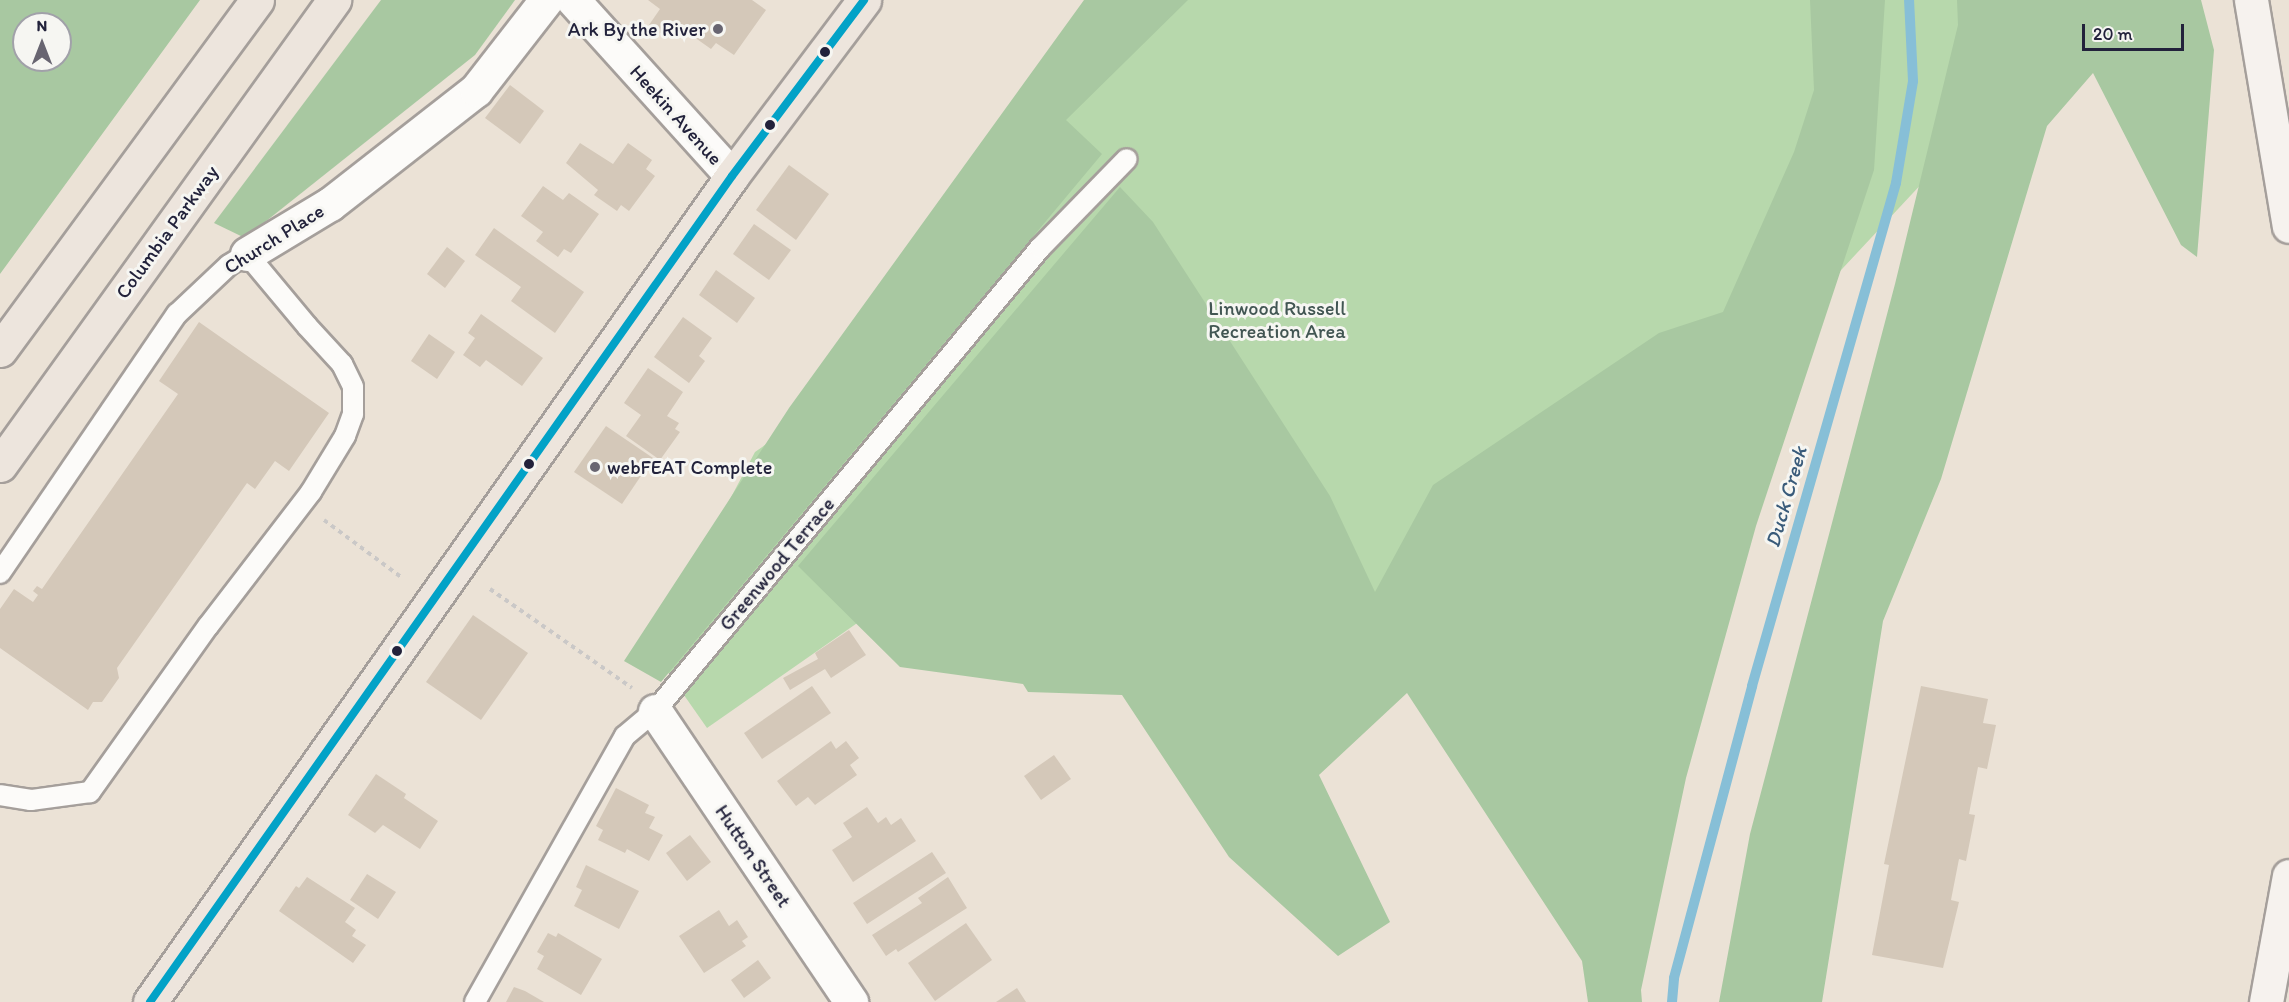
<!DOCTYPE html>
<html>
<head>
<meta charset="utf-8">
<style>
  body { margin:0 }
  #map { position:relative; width:2289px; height:1002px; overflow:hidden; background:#ebe2d6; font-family:Itim,sans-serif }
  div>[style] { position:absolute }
  .green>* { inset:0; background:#b7d8ac }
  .forest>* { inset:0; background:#a8c8a1 }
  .stream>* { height:10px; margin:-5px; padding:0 5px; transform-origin:5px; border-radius:5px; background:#87bfd7 }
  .building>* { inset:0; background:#d4c8b9 }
  .path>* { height:4px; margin-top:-2px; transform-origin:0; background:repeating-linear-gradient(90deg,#cac8c7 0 4.5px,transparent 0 9px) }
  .roads { filter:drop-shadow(2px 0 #a59f9b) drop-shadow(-2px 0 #a59f9b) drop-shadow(0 2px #a59f9b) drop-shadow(0 -2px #a59f9b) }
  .lane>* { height:20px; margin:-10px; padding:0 10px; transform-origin:10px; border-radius:10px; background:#fcfbf9 }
  .street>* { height:33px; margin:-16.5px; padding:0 16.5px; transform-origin:16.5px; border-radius:16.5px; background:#fcfbf9 }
  .secondary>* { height:33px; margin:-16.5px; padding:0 16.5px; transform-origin:16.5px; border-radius:16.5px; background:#f6f2ee }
  .primary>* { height:33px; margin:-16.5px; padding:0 16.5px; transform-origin:16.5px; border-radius:16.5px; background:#ede5dd }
  .highway>* { height:33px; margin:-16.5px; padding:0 16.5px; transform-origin:16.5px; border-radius:16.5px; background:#ede5dd }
  .bus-1>* { height:8px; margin:-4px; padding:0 4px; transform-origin:4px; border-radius:4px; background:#02a2c7 }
  .dots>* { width:16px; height:16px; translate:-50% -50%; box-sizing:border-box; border:3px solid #f6f6f2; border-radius:50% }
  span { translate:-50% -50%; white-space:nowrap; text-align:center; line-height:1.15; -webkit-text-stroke:6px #f6f6f2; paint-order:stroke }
  .poi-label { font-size:20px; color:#22223b }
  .right { translate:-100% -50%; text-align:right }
  .left { translate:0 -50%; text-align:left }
  .street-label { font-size:20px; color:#22223b }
  .park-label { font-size:20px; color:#425653 }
  .water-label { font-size:21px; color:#395b7a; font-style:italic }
  .north { position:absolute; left:12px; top:12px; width:60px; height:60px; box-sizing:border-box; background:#f6f6f2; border:2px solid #a1a1a9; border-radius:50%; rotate:0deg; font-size:16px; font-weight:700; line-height:24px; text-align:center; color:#22223b }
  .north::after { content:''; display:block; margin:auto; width:21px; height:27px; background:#686571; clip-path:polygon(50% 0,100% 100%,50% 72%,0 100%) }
  .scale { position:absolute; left:2082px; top:24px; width:102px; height:27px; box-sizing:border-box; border:3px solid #22223b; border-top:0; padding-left:8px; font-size:18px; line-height:21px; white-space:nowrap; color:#22223b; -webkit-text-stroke:4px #f6f6f2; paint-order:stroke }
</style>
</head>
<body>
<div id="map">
  <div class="green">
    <div style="clip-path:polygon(1119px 0,2093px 0,1801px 313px,1234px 761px,1019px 510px,707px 728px,651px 648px,755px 452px,889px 358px)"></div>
  </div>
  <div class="forest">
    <div style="clip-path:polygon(evenodd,0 0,200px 0,0 274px,0 0,24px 24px,60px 24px,60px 60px,24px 60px,24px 24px)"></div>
    <div style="clip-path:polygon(381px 0,515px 0,475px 55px,245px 238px,214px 223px)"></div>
    <div style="clip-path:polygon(1084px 0,1188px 0,1066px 120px,1102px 154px,661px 682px,624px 661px,789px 408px)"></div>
    <div style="clip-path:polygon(1810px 0,1885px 0,1874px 170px,1756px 526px,1686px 778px,1641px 990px,1642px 1002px,1588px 1002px,1582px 961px,1407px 693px,1319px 775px,1390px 922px,1338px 956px,1229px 857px,1122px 695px,1028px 692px,1023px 684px,900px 667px,798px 566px,1120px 187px,1153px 222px,1330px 496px,1375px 592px,1433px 485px,1659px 333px,1723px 312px,1794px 152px,1814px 90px)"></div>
    <div style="clip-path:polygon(1957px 0,2201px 0,2214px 50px,2197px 257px,2181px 245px,2093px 73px,2047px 126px,1941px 479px,1883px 621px,1822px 1002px,1719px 1002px,1750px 834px,1895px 284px,1958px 25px)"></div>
  </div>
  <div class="stream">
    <div style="left:1672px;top:1002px;width:24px;rotate:-85deg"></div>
    <div style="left:1674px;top:978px;width:302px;rotate:-75deg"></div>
    <div style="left:1752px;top:686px;width:523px;rotate:-74.02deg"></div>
    <div style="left:1896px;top:183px;width:103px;rotate:-80.5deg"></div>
    <div style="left:1913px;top:81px;width:81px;rotate:-92.8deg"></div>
  </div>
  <div class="building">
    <div style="clip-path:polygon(648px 0,752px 0,766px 10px,734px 55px,716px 43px,711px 49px,677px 25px,668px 38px,649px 25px,660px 9px)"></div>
    <div style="clip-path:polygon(510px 85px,544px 111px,520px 144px,485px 118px)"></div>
    <div style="clip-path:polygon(580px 143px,613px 164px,628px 143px,652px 160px,646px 169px,655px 176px,629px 211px,621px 205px,617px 211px,594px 195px,598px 190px,566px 163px)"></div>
    <div style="clip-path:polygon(789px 165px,829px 194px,796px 240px,756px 210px)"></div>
    <div style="clip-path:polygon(543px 186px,563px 200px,569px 193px,599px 214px,571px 253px,564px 249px,558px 257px,536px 241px,543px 232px,521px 216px)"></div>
    <div style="clip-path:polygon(754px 224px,791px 250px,769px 280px,733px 254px)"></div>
    <div style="clip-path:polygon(494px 228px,584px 292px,555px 333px,511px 301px,521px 287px,475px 255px)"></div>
    <div style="clip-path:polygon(447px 247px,465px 261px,445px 288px,427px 274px)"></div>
    <div style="clip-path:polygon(716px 270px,755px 298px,737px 323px,699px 295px)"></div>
    <div style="clip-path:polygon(481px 314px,543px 358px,522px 386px,486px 360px,480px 367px,463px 355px,475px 338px,468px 333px)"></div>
    <div style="clip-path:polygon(683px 317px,712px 338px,699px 356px,705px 361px,689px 383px,654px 357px)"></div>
    <div style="clip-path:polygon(199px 322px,329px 413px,289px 471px,275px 461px,255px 489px,247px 483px,117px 668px,119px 678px,102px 702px,93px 702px,88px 710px,0 648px,0 609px,14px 589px,33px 602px,38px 595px,33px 591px,37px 586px,42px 589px,178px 394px,159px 381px)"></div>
    <div style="clip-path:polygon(429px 334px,455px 352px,437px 379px,411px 361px)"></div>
    <div style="clip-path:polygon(648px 368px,683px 392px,667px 416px,679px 423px,675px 429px,680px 432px,660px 460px,626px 436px,641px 415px,624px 403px)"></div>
    <div style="clip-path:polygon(606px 426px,653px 458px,622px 504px,574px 472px)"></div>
    <div style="clip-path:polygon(473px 615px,528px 653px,481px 720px,426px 682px)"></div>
    <div style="clip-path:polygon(849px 630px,866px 655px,831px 678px,825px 669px,790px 690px,783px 678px,818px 659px,815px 653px)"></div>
    <div style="clip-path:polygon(812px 686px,831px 713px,762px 759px,744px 733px)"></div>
    <div style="clip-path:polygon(1921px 686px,1988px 699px,1983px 723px,1996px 725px,1987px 769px,1978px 767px,1969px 814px,1975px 815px,1966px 861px,1959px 859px,1951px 900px,1959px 902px,1943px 968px,1872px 955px,1889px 865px,1884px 864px)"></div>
    <div style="clip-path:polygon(831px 741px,836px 749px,846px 741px,859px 758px,850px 765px,857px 775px,815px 805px,808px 797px,796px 806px,777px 781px)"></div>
    <div style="clip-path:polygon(1054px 755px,1071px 779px,1041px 800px,1024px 776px)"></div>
    <div style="clip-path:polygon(376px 774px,406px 794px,404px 798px,438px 821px,420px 849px,383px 825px,375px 833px,348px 815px)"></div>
    <div style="clip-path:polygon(616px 788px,649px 805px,645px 813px,655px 817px,649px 828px,663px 835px,649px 861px,627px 849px,625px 853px,598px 840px,603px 830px,596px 826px)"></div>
    <div style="clip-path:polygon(867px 807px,878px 823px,886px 817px,891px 825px,901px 818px,916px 841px,853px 882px,832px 850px,852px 837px,843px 823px)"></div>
    <div style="clip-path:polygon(690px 835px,711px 862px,687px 881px,666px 853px)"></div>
    <div style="clip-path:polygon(932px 852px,946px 873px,867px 924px,853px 903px)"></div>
    <div style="clip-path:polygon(586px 865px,639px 891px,619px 929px,574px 906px,582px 890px,576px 887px)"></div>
    <div style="clip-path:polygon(367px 874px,396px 892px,378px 919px,350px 900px)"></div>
    <div style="clip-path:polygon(307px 877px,355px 908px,345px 922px,356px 930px,352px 936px,366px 945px,353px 963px,279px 911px,296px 886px,299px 888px)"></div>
    <div style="clip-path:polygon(948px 877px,967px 908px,898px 952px,896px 949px,886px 956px,872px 935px,922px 903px,918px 898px)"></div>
    <div style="clip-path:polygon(719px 910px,729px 926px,737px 920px,748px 937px,742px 941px,746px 946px,704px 973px,679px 936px)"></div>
    <div style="clip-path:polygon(966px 923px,992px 960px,935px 1001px,908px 963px)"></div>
    <div style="clip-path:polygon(548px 933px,556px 937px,558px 933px,602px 959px,581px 995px,537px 969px,544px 956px,537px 952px)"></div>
    <div style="clip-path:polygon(758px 960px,771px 978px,744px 998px,731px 980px)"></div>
    <div style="clip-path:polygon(514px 987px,525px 991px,544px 1002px,506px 1002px)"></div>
    <div style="clip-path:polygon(1017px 988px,1026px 1002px,996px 1002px)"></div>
  </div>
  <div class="path">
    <div style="left:324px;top:520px;width:96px;rotate:36.5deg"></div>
    <div style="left:490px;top:589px;width:173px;rotate:34.9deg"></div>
  </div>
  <div class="roads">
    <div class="lane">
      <div style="left:0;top:573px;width:314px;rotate:-55.7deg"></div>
      <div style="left:177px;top:314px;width:71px;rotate:-43.3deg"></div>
      <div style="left:229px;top:265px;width:21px;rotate:-31deg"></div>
      <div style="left:247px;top:254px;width:94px;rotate:50.2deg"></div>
      <div style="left:307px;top:326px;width:52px;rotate:47.4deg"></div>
      <div style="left:342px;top:364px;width:25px;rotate:64deg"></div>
      <div style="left:353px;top:387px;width:27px;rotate:90deg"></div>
      <div style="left:353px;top:414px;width:23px;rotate:110deg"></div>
      <div style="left:345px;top:436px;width:66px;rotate:121.3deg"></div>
      <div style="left:311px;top:492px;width:169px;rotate:127.5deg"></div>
      <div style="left:208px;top:626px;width:204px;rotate:125.4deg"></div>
      <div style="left:90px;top:792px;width:60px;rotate:172.3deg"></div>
      <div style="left:31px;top:800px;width:31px;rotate:-171deg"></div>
      <div style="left:475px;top:1002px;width:305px;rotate:-60.6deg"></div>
      <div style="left:625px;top:736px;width:39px;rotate:-40deg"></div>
      <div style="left:655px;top:711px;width:602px;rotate:-50.26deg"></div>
      <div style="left:1040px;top:248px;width:124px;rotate:-45.7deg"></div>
    </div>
    <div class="street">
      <div style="left:573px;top:0;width:237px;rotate:47.9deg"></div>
      <div style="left:247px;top:254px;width:97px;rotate:-31.1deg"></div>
      <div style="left:330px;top:204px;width:185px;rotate:-38deg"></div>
      <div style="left:476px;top:90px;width:114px;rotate:-52.1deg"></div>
      <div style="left:655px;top:711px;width:351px;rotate:56deg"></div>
    </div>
    <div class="secondary">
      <div style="left:2251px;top:0;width:229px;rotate:80.5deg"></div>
      <div style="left:2266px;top:1002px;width:128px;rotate:-79.7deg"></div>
    </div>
    <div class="primary">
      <div style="left:150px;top:1002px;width:1010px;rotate:-54.83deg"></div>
      <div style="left:732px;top:176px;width:220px;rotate:-53.1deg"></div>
    </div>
    <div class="highway">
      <div style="left:0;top:350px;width:434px;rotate:-53.7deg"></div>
      <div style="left:0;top:465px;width:573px;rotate:-54.31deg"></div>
    </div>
  </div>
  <div class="bus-1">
    <div style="left:150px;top:1002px;width:1010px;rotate:-54.83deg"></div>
    <div style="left:732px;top:176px;width:220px;rotate:-53.1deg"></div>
  </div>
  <div class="dots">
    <div style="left:718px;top:29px;background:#686571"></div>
    <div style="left:825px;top:52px;background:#22223b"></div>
    <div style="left:770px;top:125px;background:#22223b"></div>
    <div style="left:529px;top:464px;background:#22223b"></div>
    <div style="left:595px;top:467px;background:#686571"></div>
    <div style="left:397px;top:651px;background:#22223b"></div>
  </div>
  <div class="poi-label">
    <span class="right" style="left:706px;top:29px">Ark By the River</span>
    <span class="left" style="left:607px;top:467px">webFEAT Complete</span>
  </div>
  <div class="street-label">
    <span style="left:676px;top:115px;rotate:48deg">Heekin Avenue</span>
    <span style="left:167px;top:232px;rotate:-54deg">Columbia Parkway</span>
    <span style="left:274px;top:239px;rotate:-32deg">Church Place</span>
    <span style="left:777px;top:564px;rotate:-50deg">Greenwood Terrace</span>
    <span style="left:753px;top:856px;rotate:56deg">Hutton Street</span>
  </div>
  <div class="park-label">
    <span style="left:1277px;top:320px">Linwood Russell<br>Recreation Area</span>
  </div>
  <div class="water-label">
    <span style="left:1786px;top:497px;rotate:-74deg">Duck Creek</span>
  </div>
  <div class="north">N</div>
  <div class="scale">20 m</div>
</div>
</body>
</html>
